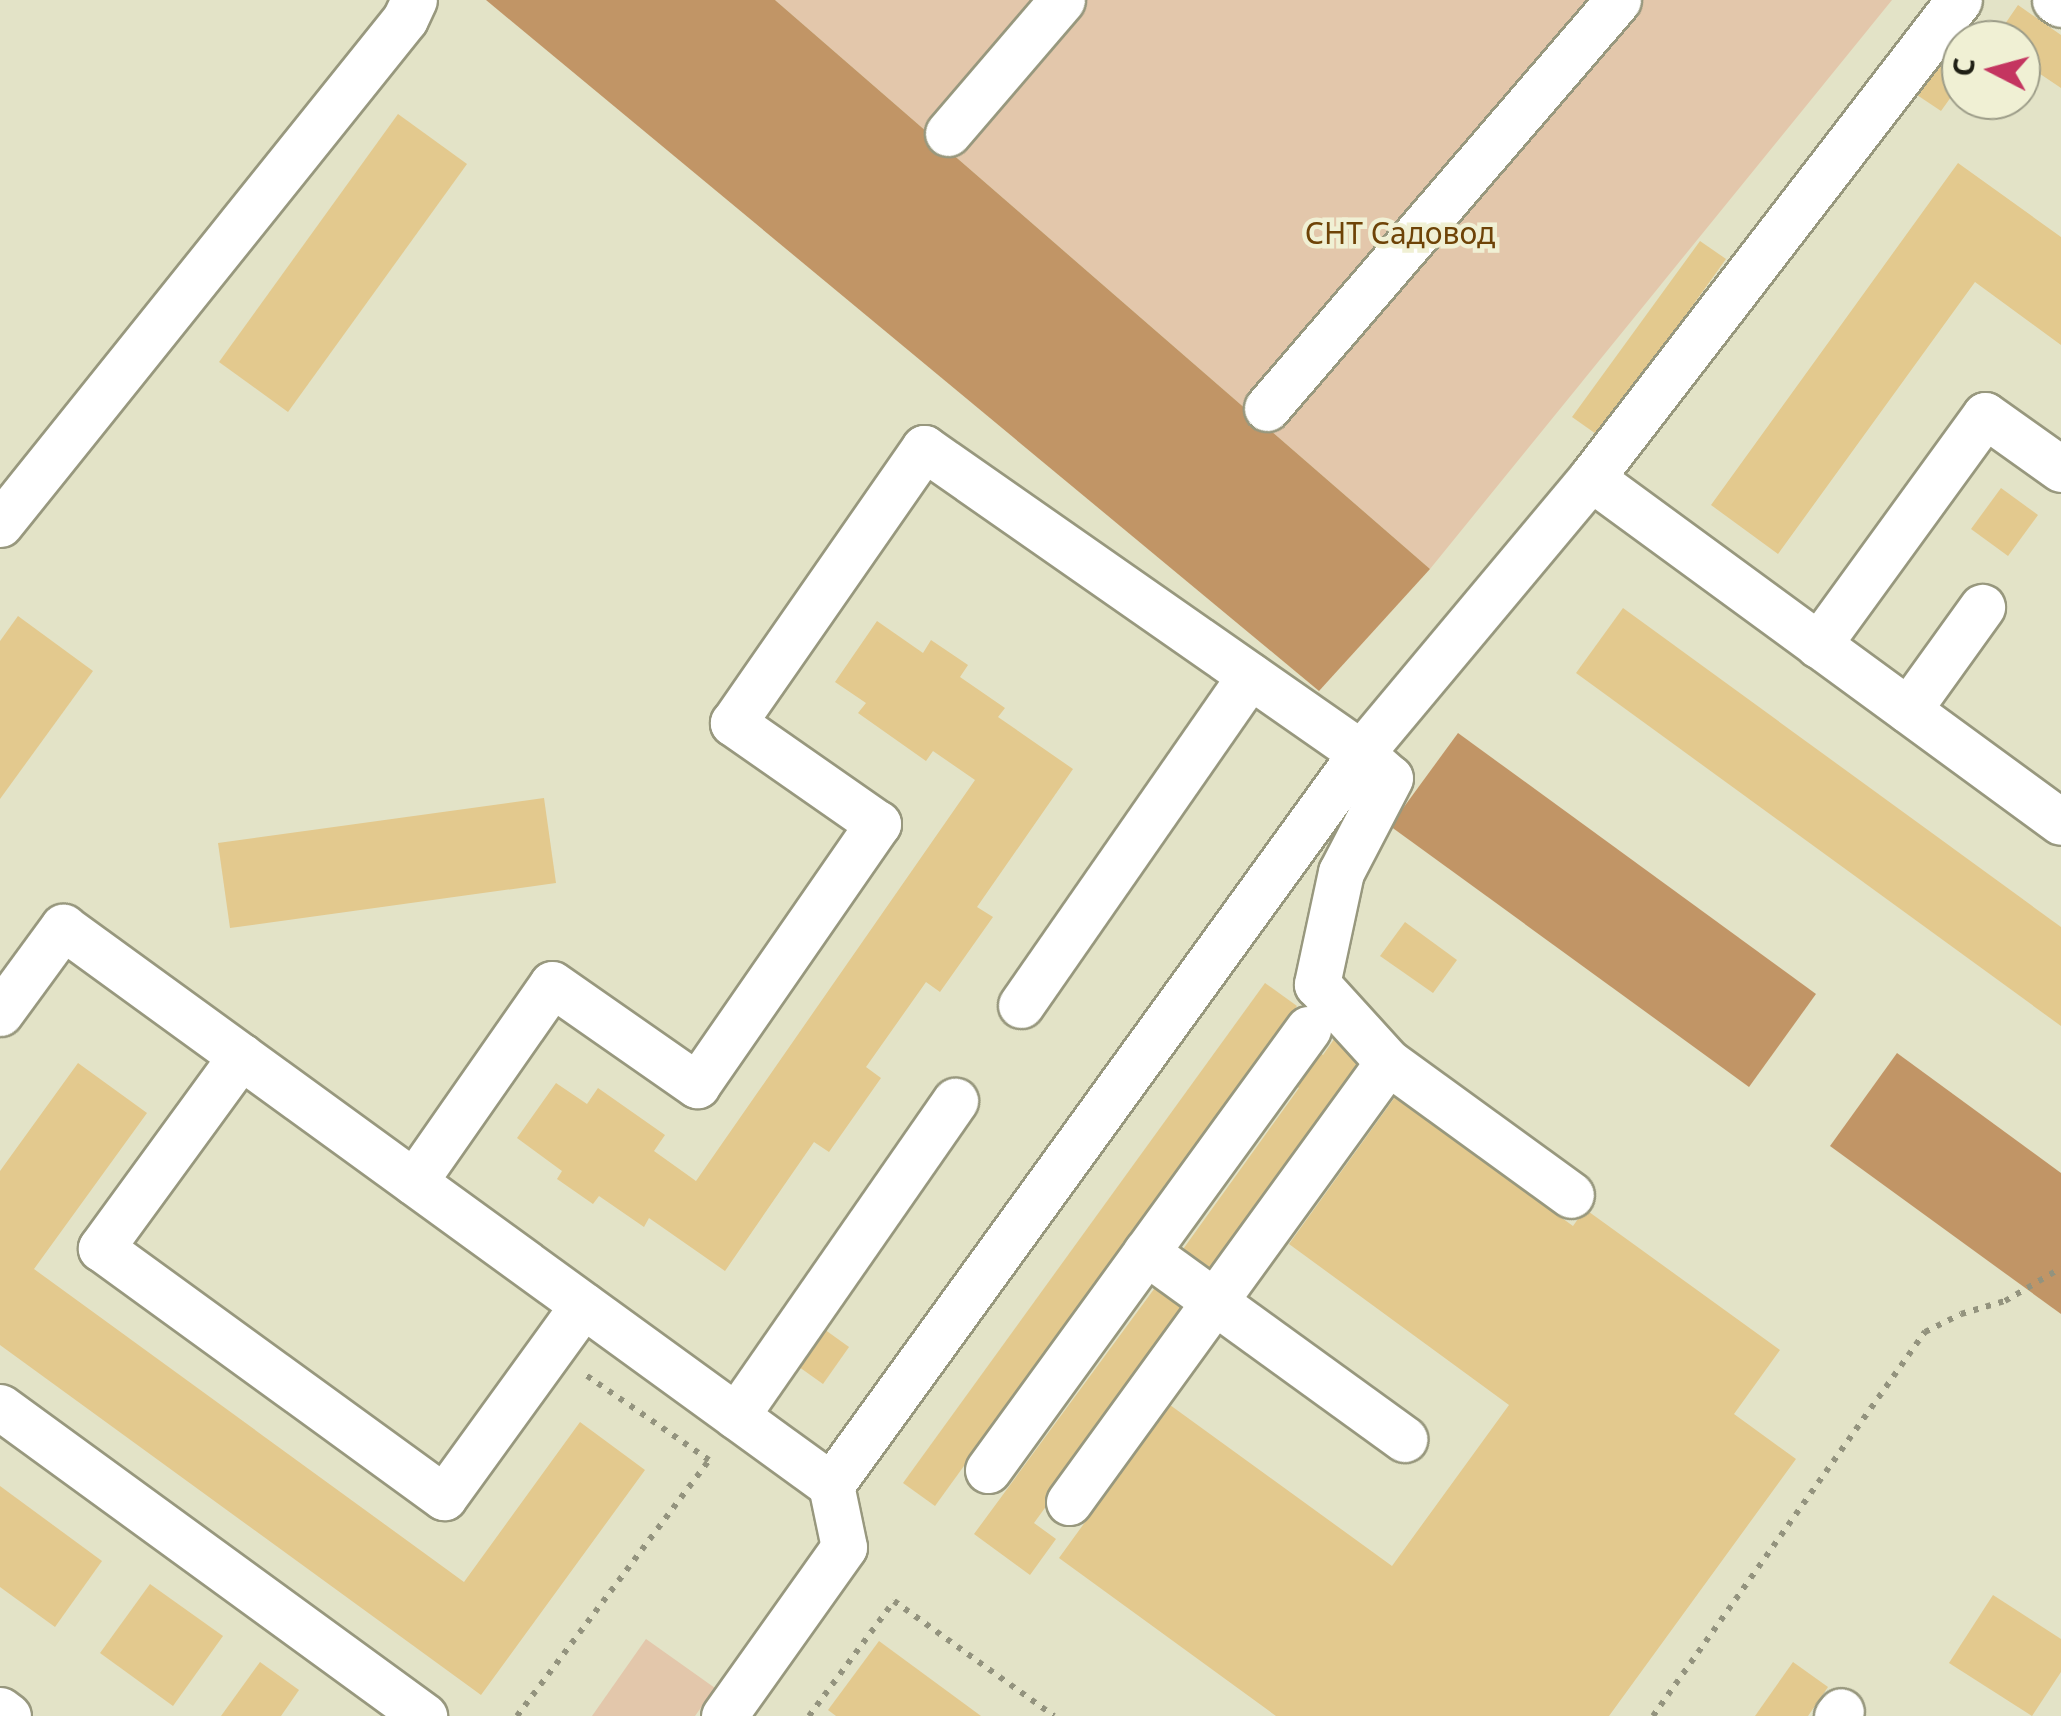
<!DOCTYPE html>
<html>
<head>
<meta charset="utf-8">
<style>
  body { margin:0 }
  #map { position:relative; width:2061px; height:1716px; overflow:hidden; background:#e3e3c7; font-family:"Noto Sans",sans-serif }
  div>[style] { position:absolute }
  .green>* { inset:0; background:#e3c7ab }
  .forest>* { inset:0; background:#c19566 }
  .building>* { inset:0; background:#e3c98e }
  .path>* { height:6px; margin-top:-3px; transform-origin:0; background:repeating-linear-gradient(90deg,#93937e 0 5px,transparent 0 13px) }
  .roads { filter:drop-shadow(2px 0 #98987e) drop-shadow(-2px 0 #98987e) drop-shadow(0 2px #98987e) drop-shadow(0 -2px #98987e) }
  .minor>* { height:45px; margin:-22.5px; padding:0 22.5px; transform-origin:22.5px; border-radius:22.5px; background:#fff }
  span { translate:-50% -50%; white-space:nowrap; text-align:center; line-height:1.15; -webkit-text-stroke:9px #f0f0d4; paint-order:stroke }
  .park-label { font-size:30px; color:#6e4307 }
  .north { position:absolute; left:1941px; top:20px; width:100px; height:100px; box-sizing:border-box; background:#f0f0d4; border:2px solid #9c9c88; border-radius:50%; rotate:276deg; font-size:28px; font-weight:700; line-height:40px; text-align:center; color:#1f1f15 }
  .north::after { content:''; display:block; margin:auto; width:35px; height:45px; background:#c43560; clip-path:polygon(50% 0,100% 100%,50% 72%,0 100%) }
</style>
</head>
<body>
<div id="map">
  <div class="green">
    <div style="clip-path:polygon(775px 0,1892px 0,1430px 569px)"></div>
    <div style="clip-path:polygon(646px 1639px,715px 1688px,695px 1716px,592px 1716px)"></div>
  </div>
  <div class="forest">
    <div style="clip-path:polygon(486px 0,775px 0,1430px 569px,1319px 691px)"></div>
    <div style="clip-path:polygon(1458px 733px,1816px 994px,1749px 1087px,1390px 826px)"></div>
    <div style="clip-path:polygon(1897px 1053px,2061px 1173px,2061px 1314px,1830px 1146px)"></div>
  </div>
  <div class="building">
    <div style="clip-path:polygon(2018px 5px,2061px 35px,2061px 88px,2021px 61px,2021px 40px,1994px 40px)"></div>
    <div style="clip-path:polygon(1957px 24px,1980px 40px,1961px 40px,1961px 83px,1941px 111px,1911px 91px)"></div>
    <div style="clip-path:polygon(398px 114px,467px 164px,288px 412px,219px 362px)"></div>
    <div style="clip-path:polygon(1958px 163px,2061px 237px,2061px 345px,1975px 282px,1778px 554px,1711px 505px)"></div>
    <div style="clip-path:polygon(1700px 241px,1726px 259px,1599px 436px,1572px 417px)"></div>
    <div style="clip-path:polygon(2001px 488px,2038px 515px,2008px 556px,1971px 529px)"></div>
    <div style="clip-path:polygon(1623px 608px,2061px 927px,2061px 1026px,1576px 673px)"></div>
    <div style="clip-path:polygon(18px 616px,93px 671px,0 799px,0 641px)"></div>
    <div style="clip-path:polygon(877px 621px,923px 653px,931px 640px,968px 665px,960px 677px,1005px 708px,998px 717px,1073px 769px,977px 907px,993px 917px,940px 992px,926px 982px,866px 1067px,881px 1078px,829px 1152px,814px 1142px,725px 1271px,649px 1218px,644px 1227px,599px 1196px,593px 1204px,557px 1179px,562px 1171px,517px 1138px,556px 1083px,587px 1104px,598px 1088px,665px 1135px,654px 1151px,696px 1181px,975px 780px,933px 751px,926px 761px,858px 713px,866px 703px,835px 682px)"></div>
    <div style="clip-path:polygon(544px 798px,556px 883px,230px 928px,218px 843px)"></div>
    <div style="clip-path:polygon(1405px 922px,1457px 960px,1433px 993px,1380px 956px)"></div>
    <div style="clip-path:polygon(1265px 983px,1297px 1006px,935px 1506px,903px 1483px)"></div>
    <div style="clip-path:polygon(1337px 1035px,1369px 1059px,1213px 1276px,1181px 1252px,1299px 1088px,1287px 1079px,1311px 1046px,1323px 1055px)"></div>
    <div style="clip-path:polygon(78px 1063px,147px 1113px,34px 1269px,464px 1582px,580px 1422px,645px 1470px,481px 1695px,0 1345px,0 1171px)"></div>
    <div style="clip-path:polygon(1395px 1097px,1573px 1226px,1585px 1209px,1780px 1350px,1734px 1414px,1796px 1459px,1609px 1716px,1276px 1716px,1059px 1558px,1170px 1405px,1392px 1566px,1509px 1405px,1289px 1244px)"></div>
    <div style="clip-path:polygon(1157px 1285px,1189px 1309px,1034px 1523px,1056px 1539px,1030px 1575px,974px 1534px)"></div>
    <div style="clip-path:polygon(810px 1319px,849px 1347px,823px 1384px,785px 1357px)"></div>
    <div style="clip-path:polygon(0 1486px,102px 1561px,55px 1627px,0 1587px)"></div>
    <div style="clip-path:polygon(150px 1584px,223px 1636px,173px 1706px,100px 1653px)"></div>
    <div style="clip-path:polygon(1993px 1595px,2061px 1639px,2061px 1672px,2032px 1716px,1949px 1663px)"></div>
    <div style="clip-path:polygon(879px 1641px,981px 1716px,836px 1716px,828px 1710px)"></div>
    <div style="clip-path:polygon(260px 1662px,299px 1690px,281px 1716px,221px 1716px)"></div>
    <div style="clip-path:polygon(1793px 1662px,1828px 1687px,1808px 1716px,1755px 1716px)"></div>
  </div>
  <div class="path">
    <div style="left:517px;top:1716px;width:320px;rotate:-53.1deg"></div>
    <div style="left:709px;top:1460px;width:153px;rotate:-145.4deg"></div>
    <div style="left:809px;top:1716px;width:143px;rotate:-53.5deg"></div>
    <div style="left:894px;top:1601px;width:197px;rotate:35.7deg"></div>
    <div style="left:1653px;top:1716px;width:471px;rotate:-54.7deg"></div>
    <div style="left:1925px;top:1332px;width:40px;rotate:-26.6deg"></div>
    <div style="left:1961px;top:1314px;width:46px;rotate:-16.5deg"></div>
    <div style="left:2005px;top:1301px;width:65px;rotate:-30.5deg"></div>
  </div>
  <div class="roads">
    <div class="minor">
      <div style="left:2055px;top:0;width:7px;rotate:34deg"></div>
      <div style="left:948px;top:133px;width:175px;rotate:-49.4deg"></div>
      <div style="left:1267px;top:408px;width:538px;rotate:-49.29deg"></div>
      <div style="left:1591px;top:478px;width:582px;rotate:36.2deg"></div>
      <div style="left:0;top:524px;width:647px;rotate:-51.27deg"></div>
      <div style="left:405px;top:19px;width:21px;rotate:-65deg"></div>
      <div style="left:1818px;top:645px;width:284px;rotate:-54deg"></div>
      <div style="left:1985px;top:415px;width:93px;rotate:35.4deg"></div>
      <div style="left:1908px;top:710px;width:127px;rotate:-54.3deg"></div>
      <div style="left:1021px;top:1005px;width:401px;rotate:-55.2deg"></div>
      <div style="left:0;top:1013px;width:107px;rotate:-53.8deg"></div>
      <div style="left:63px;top:927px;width:949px;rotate:36deg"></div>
      <div style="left:241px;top:1056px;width:238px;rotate:126.1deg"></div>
      <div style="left:101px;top:1248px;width:424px;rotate:36deg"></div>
      <div style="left:444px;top:1497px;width:237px;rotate:-54.1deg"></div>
      <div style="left:414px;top:1182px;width:241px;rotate:-55.1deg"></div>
      <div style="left:552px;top:984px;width:177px;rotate:34.9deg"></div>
      <div style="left:697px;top:1085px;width:318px;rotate:-55.3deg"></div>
      <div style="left:878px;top:824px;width:177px;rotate:-145.1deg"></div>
      <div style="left:733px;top:723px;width:335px;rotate:-55.2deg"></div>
      <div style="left:924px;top:448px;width:533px;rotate:34.91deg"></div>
      <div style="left:1361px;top:753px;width:38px;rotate:41deg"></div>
      <div style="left:1390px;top:778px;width:106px;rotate:117.5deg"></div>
      <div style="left:1341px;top:872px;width:115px;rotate:102.1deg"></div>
      <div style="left:1317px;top:984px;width:105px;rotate:47.7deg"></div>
      <div style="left:1388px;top:1062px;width:226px;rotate:36deg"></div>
      <div style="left:1146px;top:1252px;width:319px;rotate:35.9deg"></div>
      <div style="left:0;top:1407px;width:525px;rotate:36.08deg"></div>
      <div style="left:736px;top:1416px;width:384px;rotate:-55.2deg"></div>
      <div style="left:988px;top:1470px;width:545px;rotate:-54.03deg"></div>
      <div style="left:1069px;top:1502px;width:543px;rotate:-54.06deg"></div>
      <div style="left:0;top:1710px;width:10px;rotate:37deg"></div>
      <div style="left:724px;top:1716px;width:207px;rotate:-54.6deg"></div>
      <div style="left:844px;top:1547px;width:63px;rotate:-101.8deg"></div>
      <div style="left:831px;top:1485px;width:904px;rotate:-54.09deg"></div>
      <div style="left:1361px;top:753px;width:359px;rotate:-50.1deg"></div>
      <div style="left:1591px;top:478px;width:603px;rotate:-52.41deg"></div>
      <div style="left:1837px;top:1716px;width:6px;rotate:-51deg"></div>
    </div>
  </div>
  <div class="park-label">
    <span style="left:1400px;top:233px">СНТ Садовод</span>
  </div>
  <div class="north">С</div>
</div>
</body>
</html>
